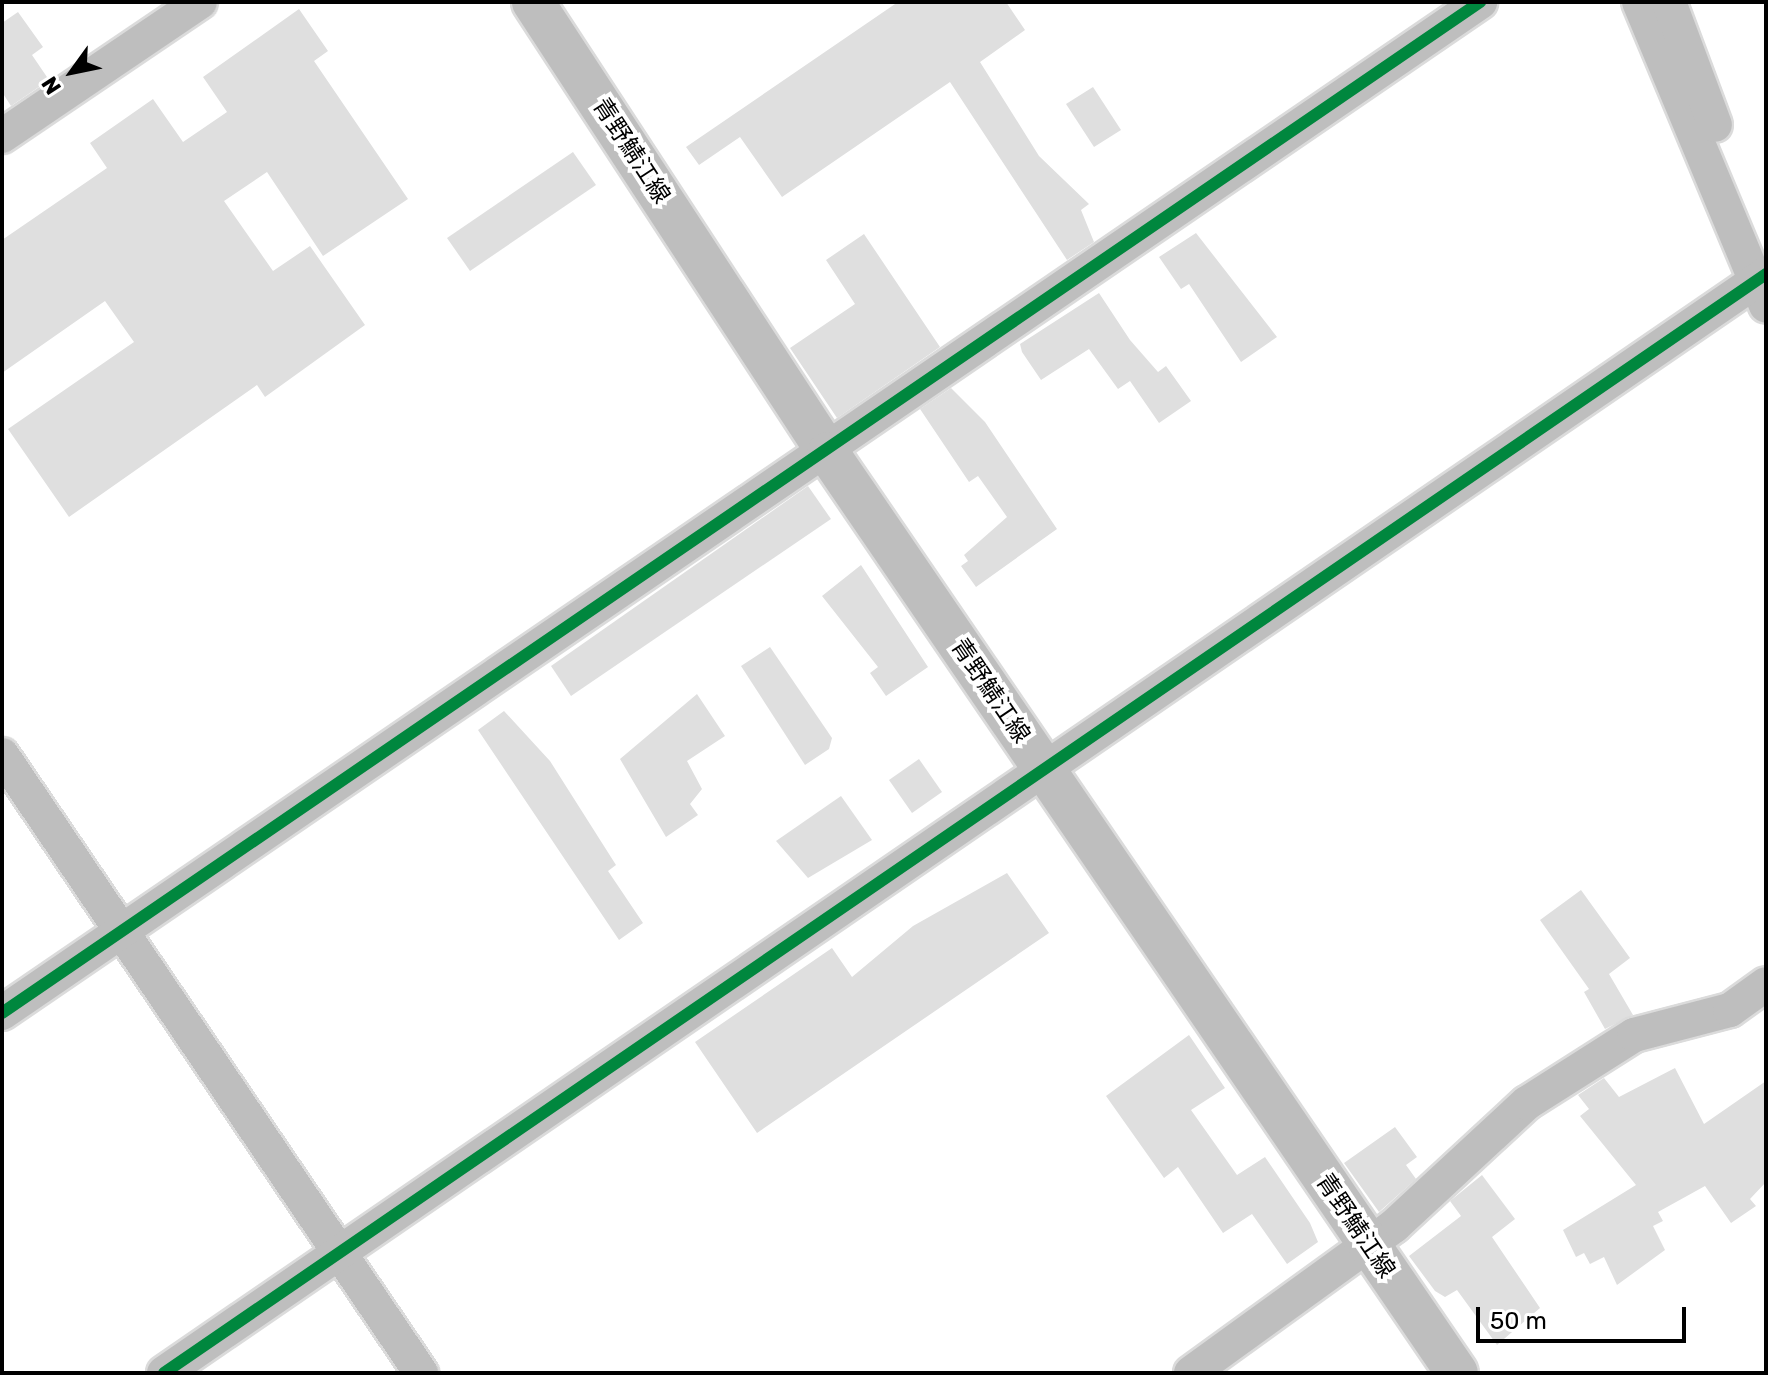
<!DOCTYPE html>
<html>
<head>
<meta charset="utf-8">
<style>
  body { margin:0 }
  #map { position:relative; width:1768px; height:1375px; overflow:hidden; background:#fff; font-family:Rubik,"Noto Sans JP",sans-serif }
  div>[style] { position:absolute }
  .building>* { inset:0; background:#dfdfdf }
  .roads { filter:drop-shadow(2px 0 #dbdbdb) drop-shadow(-2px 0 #dbdbdb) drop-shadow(0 2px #dbdbdb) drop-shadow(0 -2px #dbdbdb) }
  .minor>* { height:34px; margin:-17px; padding:0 17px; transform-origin:17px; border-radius:17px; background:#bebebe }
  .major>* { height:42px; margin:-21px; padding:0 21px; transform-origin:21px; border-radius:21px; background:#bebebe }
  .cycleway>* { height:12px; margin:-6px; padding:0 6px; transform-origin:6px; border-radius:6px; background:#00873e }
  span { translate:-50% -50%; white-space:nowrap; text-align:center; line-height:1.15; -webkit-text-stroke:8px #fff; paint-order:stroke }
  .street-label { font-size:24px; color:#000 }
  .frame { position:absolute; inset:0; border:4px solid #000; pointer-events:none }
  .north { position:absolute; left:32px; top:32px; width:80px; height:80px; -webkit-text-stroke:6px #fff; paint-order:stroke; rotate:237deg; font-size:22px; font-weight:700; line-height:32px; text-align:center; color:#000 }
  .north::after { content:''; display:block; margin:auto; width:28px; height:36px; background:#000; clip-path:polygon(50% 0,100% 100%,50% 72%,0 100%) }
  .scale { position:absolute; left:1476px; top:1307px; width:210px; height:36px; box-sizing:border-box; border:4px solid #000; border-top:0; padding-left:10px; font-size:24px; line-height:28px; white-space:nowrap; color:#000; -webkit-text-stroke:6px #fff; paint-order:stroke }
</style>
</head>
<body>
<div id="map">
  <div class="building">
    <div style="clip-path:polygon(898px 2px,1006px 2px,1025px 30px,980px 62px,1039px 156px,1089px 204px,1081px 210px,1094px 242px,1067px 260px,950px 82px,782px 197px,740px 137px,699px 165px,686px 147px)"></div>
    <div style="clip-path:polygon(299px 9px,328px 51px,314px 61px,408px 199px,323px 256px,267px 172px,224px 201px,273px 271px,310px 246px,365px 325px,265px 397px,257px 385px,69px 517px,8px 429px,134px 342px,105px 301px,2px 373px,2px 240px,107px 168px,90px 143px,153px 99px,183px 142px,227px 112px,203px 77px)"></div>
    <div style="clip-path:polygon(18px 12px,43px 47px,32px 55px,49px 80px,11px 106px,2px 92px,2px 23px)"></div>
    <div style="clip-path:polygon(1093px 87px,1121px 130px,1094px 147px,1066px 104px)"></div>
    <div style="clip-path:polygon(573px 152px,596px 185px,470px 271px,447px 238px)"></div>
    <div style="clip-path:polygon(1196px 233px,1277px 337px,1241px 362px,1189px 284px,1181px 289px,1159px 257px)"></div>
    <div style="clip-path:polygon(864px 234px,940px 347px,837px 418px,790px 348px,855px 304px,826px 260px)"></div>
    <div style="clip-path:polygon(1099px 293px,1130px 340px,1158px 372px,1166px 366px,1191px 401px,1159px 423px,1130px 381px,1118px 389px,1089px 349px,1041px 380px,1022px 352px,1020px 344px)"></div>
    <div style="clip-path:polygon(951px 388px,985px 422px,1057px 529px,976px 587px,961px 566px,968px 561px,964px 555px,1007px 517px,978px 476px,969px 482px,920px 409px)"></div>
    <div style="clip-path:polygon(808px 486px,831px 519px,571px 696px,551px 666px)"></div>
    <div style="clip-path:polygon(861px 565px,928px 667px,886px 696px,870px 673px,878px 667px,822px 596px)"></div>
    <div style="clip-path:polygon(770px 647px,832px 738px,829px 749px,805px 765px,741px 666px)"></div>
    <div style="clip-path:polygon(697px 694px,725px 736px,687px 761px,702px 789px,690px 804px,698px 815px,666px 837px,620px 759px)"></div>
    <div style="clip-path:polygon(504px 711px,550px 761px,616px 865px,608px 871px,643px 923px,619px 940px,478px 730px)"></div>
    <div style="clip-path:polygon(919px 759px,942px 792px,912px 813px,889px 780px)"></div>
    <div style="clip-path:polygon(841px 796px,872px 840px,808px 878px,776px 841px)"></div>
    <div style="clip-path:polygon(1007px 873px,1049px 933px,757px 1133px,695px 1042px,832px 948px,852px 977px,913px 926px)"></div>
    <div style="clip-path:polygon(1581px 890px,1630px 958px,1609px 974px,1633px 1015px,1605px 1029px,1584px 992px,1589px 989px,1540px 920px)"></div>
    <div style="clip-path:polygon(1189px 1035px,1225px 1088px,1191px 1110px,1237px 1175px,1265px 1157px,1310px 1223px,1318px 1242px,1287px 1264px,1252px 1214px,1223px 1233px,1178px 1167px,1164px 1178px,1106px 1096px)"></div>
    <div style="clip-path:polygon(1675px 1068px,1704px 1124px,1766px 1081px,1766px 1182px,1750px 1199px,1756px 1206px,1731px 1223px,1705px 1186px,1658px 1212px,1663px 1221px,1653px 1226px,1665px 1250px,1617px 1285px,1604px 1257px,1590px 1264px,1584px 1253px,1576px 1257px,1563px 1230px,1636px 1185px,1580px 1116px,1589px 1109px,1578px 1095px,1604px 1078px,1619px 1097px)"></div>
    <div style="clip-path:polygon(1395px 1127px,1417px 1157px,1406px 1165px,1416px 1179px,1379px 1212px,1344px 1163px)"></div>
    <div style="clip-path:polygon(1482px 1175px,1515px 1219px,1492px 1237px,1540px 1308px,1497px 1345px,1457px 1290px,1445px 1297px,1435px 1291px,1409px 1256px,1461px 1216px,1450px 1201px)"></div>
  </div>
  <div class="roads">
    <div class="minor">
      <div style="left:1639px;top:2px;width:329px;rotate:67.3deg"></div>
      <div style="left:1669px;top:2px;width:131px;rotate:69.5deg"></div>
      <div style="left:2px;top:136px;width:239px;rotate:-34.1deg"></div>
      <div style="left:2px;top:755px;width:747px;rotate:55.86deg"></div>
      <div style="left:2px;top:1013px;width:1791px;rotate:-34.37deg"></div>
      <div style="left:164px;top:1373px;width:1943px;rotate:-34.45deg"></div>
      <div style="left:1191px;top:1373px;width:251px;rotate:-35.9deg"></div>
      <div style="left:1394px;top:1226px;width:181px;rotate:-42.8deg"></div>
      <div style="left:1527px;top:1103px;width:127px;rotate:-32.4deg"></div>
      <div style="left:1634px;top:1035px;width:99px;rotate:-14.6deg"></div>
      <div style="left:1730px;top:1010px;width:44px;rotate:-35.8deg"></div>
    </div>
    <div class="major">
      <div style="left:533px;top:2px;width:539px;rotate:56.81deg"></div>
      <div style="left:828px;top:453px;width:1114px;rotate:55.64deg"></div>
    </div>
  </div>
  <div class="cycleway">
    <div style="left:2px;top:1013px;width:1791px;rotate:-34.37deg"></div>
    <div style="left:164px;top:1373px;width:1943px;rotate:-34.45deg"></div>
  </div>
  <div class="street-label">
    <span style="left:631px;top:151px;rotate:57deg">青野鯖江線</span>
    <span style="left:990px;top:691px;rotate:56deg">青野鯖江線</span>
    <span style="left:1355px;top:1226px;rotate:56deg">青野鯖江線</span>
  </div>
  <div class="frame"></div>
  <div class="north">N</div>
  <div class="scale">50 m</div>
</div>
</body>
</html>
